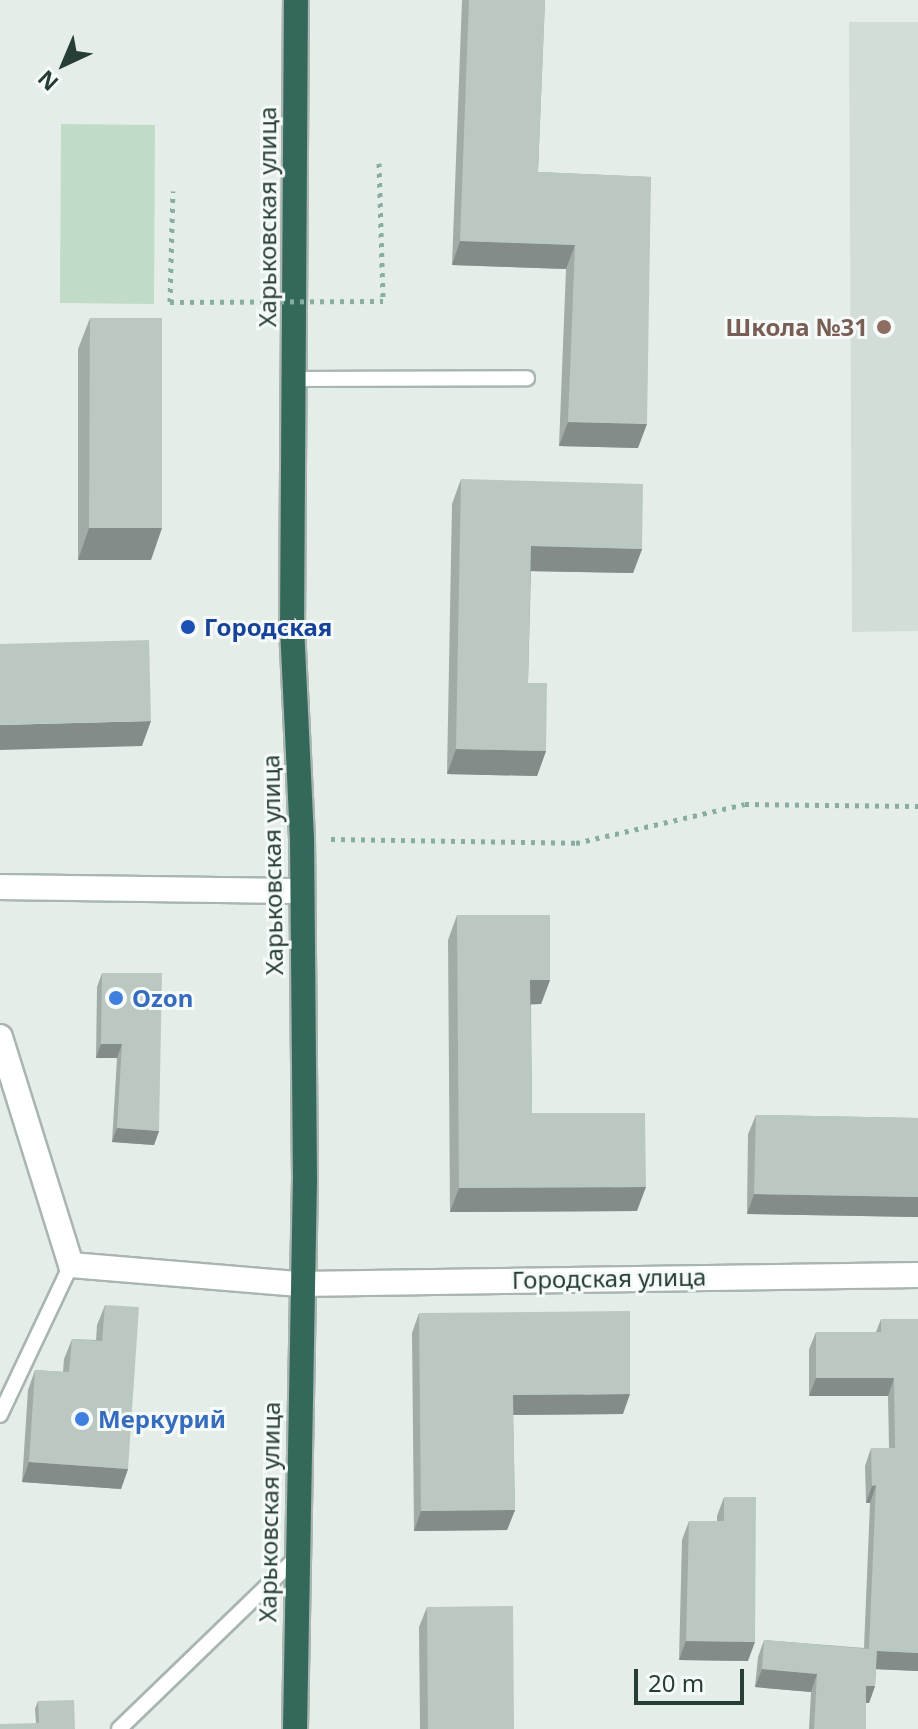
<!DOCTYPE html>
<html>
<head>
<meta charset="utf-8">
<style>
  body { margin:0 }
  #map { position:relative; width:918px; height:1729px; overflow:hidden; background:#e5ede9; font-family:"Noto Sans",sans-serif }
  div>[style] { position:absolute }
  .built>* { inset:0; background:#d3ddd8 }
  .green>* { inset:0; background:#c0dcc7 }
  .path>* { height:5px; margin-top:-2.5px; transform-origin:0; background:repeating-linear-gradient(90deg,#88aea1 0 4px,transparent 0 10px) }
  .roads { filter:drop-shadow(2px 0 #a8b5b0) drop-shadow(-2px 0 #a8b5b0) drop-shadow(0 2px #a8b5b0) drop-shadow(0 -2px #a8b5b0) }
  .lane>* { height:14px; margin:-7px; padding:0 7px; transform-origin:7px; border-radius:7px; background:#fff }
  .street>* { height:24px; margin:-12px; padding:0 12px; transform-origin:12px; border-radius:12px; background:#fff }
  .secondary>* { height:24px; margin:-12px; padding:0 12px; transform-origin:12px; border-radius:12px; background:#fff }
  .highway>* { height:24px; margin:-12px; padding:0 12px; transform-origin:12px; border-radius:12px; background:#33685b }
  .path-bridge>* { height:5px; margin-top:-2.5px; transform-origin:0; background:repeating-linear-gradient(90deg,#88aea1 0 4px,transparent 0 10px) }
  .wall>* { inset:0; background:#a1aca7 }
  .shaded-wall>* { inset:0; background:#838c88 }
  .building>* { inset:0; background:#bbc8c2 }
  .dots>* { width:22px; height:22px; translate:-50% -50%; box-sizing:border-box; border:4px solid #f6faf8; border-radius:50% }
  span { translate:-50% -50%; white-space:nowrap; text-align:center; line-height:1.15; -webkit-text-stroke:6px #f6faf8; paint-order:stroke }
  .street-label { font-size:24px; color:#263e36 }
  .education-label { font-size:24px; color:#785e54; font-weight:700 }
  .right { translate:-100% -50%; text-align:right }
  .transit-label { font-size:24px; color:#164399; font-weight:700 }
  .left { translate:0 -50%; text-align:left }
  .shop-label { font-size:24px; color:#366cbe; font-weight:700 }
  .north { position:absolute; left:24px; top:24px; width:80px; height:80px; -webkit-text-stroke:6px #f6faf8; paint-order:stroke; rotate:224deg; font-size:22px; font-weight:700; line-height:32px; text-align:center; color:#263e36 }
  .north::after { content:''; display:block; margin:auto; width:28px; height:36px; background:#263e36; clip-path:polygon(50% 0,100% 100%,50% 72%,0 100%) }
  .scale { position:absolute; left:634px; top:1669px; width:110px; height:36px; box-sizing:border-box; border:4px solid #263e36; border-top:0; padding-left:10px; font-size:24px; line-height:28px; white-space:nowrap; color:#263e36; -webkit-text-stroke:6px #f6faf8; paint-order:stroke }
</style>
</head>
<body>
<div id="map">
  <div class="built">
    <div style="clip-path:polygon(849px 22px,918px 22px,918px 631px,852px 632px)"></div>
  </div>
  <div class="green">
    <div style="clip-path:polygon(61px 124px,155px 125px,154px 304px,60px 303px)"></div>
  </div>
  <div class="path">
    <div style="left:379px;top:163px;width:138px;rotate:88.3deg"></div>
    <div style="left:170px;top:302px;width:111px;rotate:-88.5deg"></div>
    <div style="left:331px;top:839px;width:245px;rotate:0.9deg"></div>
    <div style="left:576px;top:843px;width:173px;rotate:-13deg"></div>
    <div style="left:745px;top:804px;width:173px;rotate:0.7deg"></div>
  </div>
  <div class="roads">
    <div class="lane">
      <div style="left:294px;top:379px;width:233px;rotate:-0.2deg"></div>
      <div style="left:0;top:1415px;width:166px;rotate:-64.7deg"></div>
      <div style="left:119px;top:1729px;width:243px;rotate:-44deg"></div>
    </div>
    <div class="street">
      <div style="left:0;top:887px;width:300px;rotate:0.8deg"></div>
      <div style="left:0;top:1037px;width:239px;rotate:72.7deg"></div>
      <div style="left:71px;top:1265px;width:229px;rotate:4.8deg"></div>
    </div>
    <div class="secondary">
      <div style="left:299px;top:1284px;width:619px;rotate:-0.83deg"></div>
    </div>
    <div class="highway">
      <div style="left:295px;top:1729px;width:549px;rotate:-88.96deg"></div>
      <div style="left:305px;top:1180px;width:341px;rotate:-90.5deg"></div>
      <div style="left:302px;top:839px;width:210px;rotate:-92.7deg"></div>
      <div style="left:292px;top:629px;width:629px;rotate:-89.64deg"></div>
    </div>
  </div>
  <div class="path-bridge">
    <div style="left:170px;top:302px;width:213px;rotate:-0.3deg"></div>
  </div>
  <div class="wall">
    <div style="clip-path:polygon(462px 0,545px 0,538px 172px,651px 177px,638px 448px,559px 446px,566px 269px,452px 265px)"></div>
    <div style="clip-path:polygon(90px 318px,151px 560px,78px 560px,78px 349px)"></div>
    <div style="clip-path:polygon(461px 479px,642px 549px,633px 573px,531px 571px,528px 683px,546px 751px,537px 776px,447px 774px,452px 504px)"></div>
    <div style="clip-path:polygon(457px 915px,550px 980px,541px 1004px,531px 1004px,532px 1113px,637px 1211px,450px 1212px,448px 940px)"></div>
    <div style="clip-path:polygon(102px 973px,159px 1131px,154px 1145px,112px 1142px,117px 1058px,96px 1058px,97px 987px)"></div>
    <div style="clip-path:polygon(756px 1115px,918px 1118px,918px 1217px,747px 1214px,748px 1134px)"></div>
    <div style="clip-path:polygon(105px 1305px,128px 1469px,121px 1489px,22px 1482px,28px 1390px,35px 1370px,63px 1372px,64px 1359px,72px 1339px,96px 1340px,97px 1325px)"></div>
    <div style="clip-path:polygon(419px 1313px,623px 1414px,513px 1415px,515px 1510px,507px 1530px,414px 1531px,412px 1333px)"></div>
    <div style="clip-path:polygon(881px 1319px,918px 1319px,918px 1671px,876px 1669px,875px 1686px,869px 1703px,866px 1703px,866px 1729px,809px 1729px,811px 1692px,755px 1687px,758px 1657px,764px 1640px,864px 1648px,870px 1503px,866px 1503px,865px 1466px,871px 1448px,889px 1448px,888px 1396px,809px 1396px,809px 1349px,816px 1332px,876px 1332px)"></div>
    <div style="clip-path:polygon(724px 1497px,748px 1661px,679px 1660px,682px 1540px,689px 1521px,717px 1521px,717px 1516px)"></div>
    <div style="clip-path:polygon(427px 1607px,514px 1729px,420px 1729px,419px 1627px)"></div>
    <div style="clip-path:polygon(38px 1701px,75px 1729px,36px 1723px,35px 1709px)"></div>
  </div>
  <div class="shaded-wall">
    <div style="clip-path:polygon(460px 241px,575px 245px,566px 269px,452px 265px)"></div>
    <div style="clip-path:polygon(568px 422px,647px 424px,638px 448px,559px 446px)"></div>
    <div style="clip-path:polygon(89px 528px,162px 528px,151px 560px,78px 560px)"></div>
    <div style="clip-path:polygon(531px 546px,642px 549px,633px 573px,522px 571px)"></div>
    <div style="clip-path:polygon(151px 721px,142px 746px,0 750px,0 725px)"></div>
    <div style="clip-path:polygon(456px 749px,546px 751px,537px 776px,447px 774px)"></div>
    <div style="clip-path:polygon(530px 980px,550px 980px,541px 1004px,521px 1005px)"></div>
    <div style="clip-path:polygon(101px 1044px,122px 1044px,117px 1058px,96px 1058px)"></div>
    <div style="clip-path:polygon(117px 1128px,159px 1131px,154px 1145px,112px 1142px)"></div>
    <div style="clip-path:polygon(646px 1187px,637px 1211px,450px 1212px,459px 1188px)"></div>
    <div style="clip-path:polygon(754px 1194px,918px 1197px,918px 1217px,747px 1214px)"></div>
    <div style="clip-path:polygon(816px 1378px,894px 1378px,888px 1396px,809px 1396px)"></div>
    <div style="clip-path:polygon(630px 1394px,623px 1414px,506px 1415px,513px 1395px)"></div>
    <div style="clip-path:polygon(29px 1462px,128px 1469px,121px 1489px,22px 1482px)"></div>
    <div style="clip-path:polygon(876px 1485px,870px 1503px,866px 1503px,872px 1486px)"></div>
    <div style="clip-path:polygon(515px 1510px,507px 1530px,414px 1531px,421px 1511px)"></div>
    <div style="clip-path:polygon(686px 1641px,755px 1642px,748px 1661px,679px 1660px)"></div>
    <div style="clip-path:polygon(877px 1651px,918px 1653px,918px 1671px,871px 1669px)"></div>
    <div style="clip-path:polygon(762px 1669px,817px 1674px,811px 1692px,755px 1687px)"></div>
    <div style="clip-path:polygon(866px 1686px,875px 1686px,869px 1703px,860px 1703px)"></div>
  </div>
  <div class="building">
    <div style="clip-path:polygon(469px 0,545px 0,538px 172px,651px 177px,647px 424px,568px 422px,575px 245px,460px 241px)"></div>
    <div style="clip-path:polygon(90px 318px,162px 318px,162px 528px,89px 528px)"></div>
    <div style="clip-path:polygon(461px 479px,643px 484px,642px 549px,531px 546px,528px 683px,547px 683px,546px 751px,456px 749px)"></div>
    <div style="clip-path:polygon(149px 640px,151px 721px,0 725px,0 644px)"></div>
    <div style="clip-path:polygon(457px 915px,550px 915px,550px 980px,530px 980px,532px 1113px,645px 1113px,646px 1187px,459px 1188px)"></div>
    <div style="clip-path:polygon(102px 973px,162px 973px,159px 1131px,117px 1128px,122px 1044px,101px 1044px)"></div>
    <div style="clip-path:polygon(756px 1115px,918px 1118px,918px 1197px,754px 1194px)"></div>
    <div style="clip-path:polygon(105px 1305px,139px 1307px,128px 1469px,29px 1462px,35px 1370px,69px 1372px,72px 1339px,102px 1341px)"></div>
    <div style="clip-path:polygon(630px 1311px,630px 1394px,513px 1395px,515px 1510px,421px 1511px,419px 1313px)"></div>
    <div style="clip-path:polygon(881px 1319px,918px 1319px,918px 1653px,877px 1651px,875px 1686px,866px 1686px,866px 1729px,814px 1729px,817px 1674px,762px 1669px,764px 1640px,869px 1649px,876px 1485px,872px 1486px,871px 1448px,895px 1448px,894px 1378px,816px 1378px,816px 1332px,881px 1332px)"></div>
    <div style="clip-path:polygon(724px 1497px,756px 1497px,755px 1642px,686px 1641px,689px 1521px,724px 1521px)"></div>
    <div style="clip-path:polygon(513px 1606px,514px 1729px,428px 1729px,427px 1607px)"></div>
    <div style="clip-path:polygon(74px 1700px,75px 1729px,0 1729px,0 1724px,39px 1723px,38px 1701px)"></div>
  </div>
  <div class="dots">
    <div style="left:884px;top:327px;background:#8d6e63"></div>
    <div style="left:188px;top:627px;background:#1a4fb4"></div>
    <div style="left:116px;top:998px;background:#3f7fe0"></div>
    <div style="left:82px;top:1419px;background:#3f7fe0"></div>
  </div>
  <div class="street-label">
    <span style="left:267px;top:217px;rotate:-90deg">Харьковская улица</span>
    <span style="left:272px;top:865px;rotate:-91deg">Харьковская улица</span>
    <span style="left:609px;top:1278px;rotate:-1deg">Городская улица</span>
    <span style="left:269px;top:1512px;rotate:-89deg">Харьковская улица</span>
  </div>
  <div class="education-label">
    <span class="right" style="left:868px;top:327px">Школа №31</span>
  </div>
  <div class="transit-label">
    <span class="left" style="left:204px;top:627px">Городская</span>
  </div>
  <div class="shop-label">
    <span class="left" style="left:132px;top:998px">Ozon</span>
    <span class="left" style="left:98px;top:1419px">Меркурий</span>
  </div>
  <div class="north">N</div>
  <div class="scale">20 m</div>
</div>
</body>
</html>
